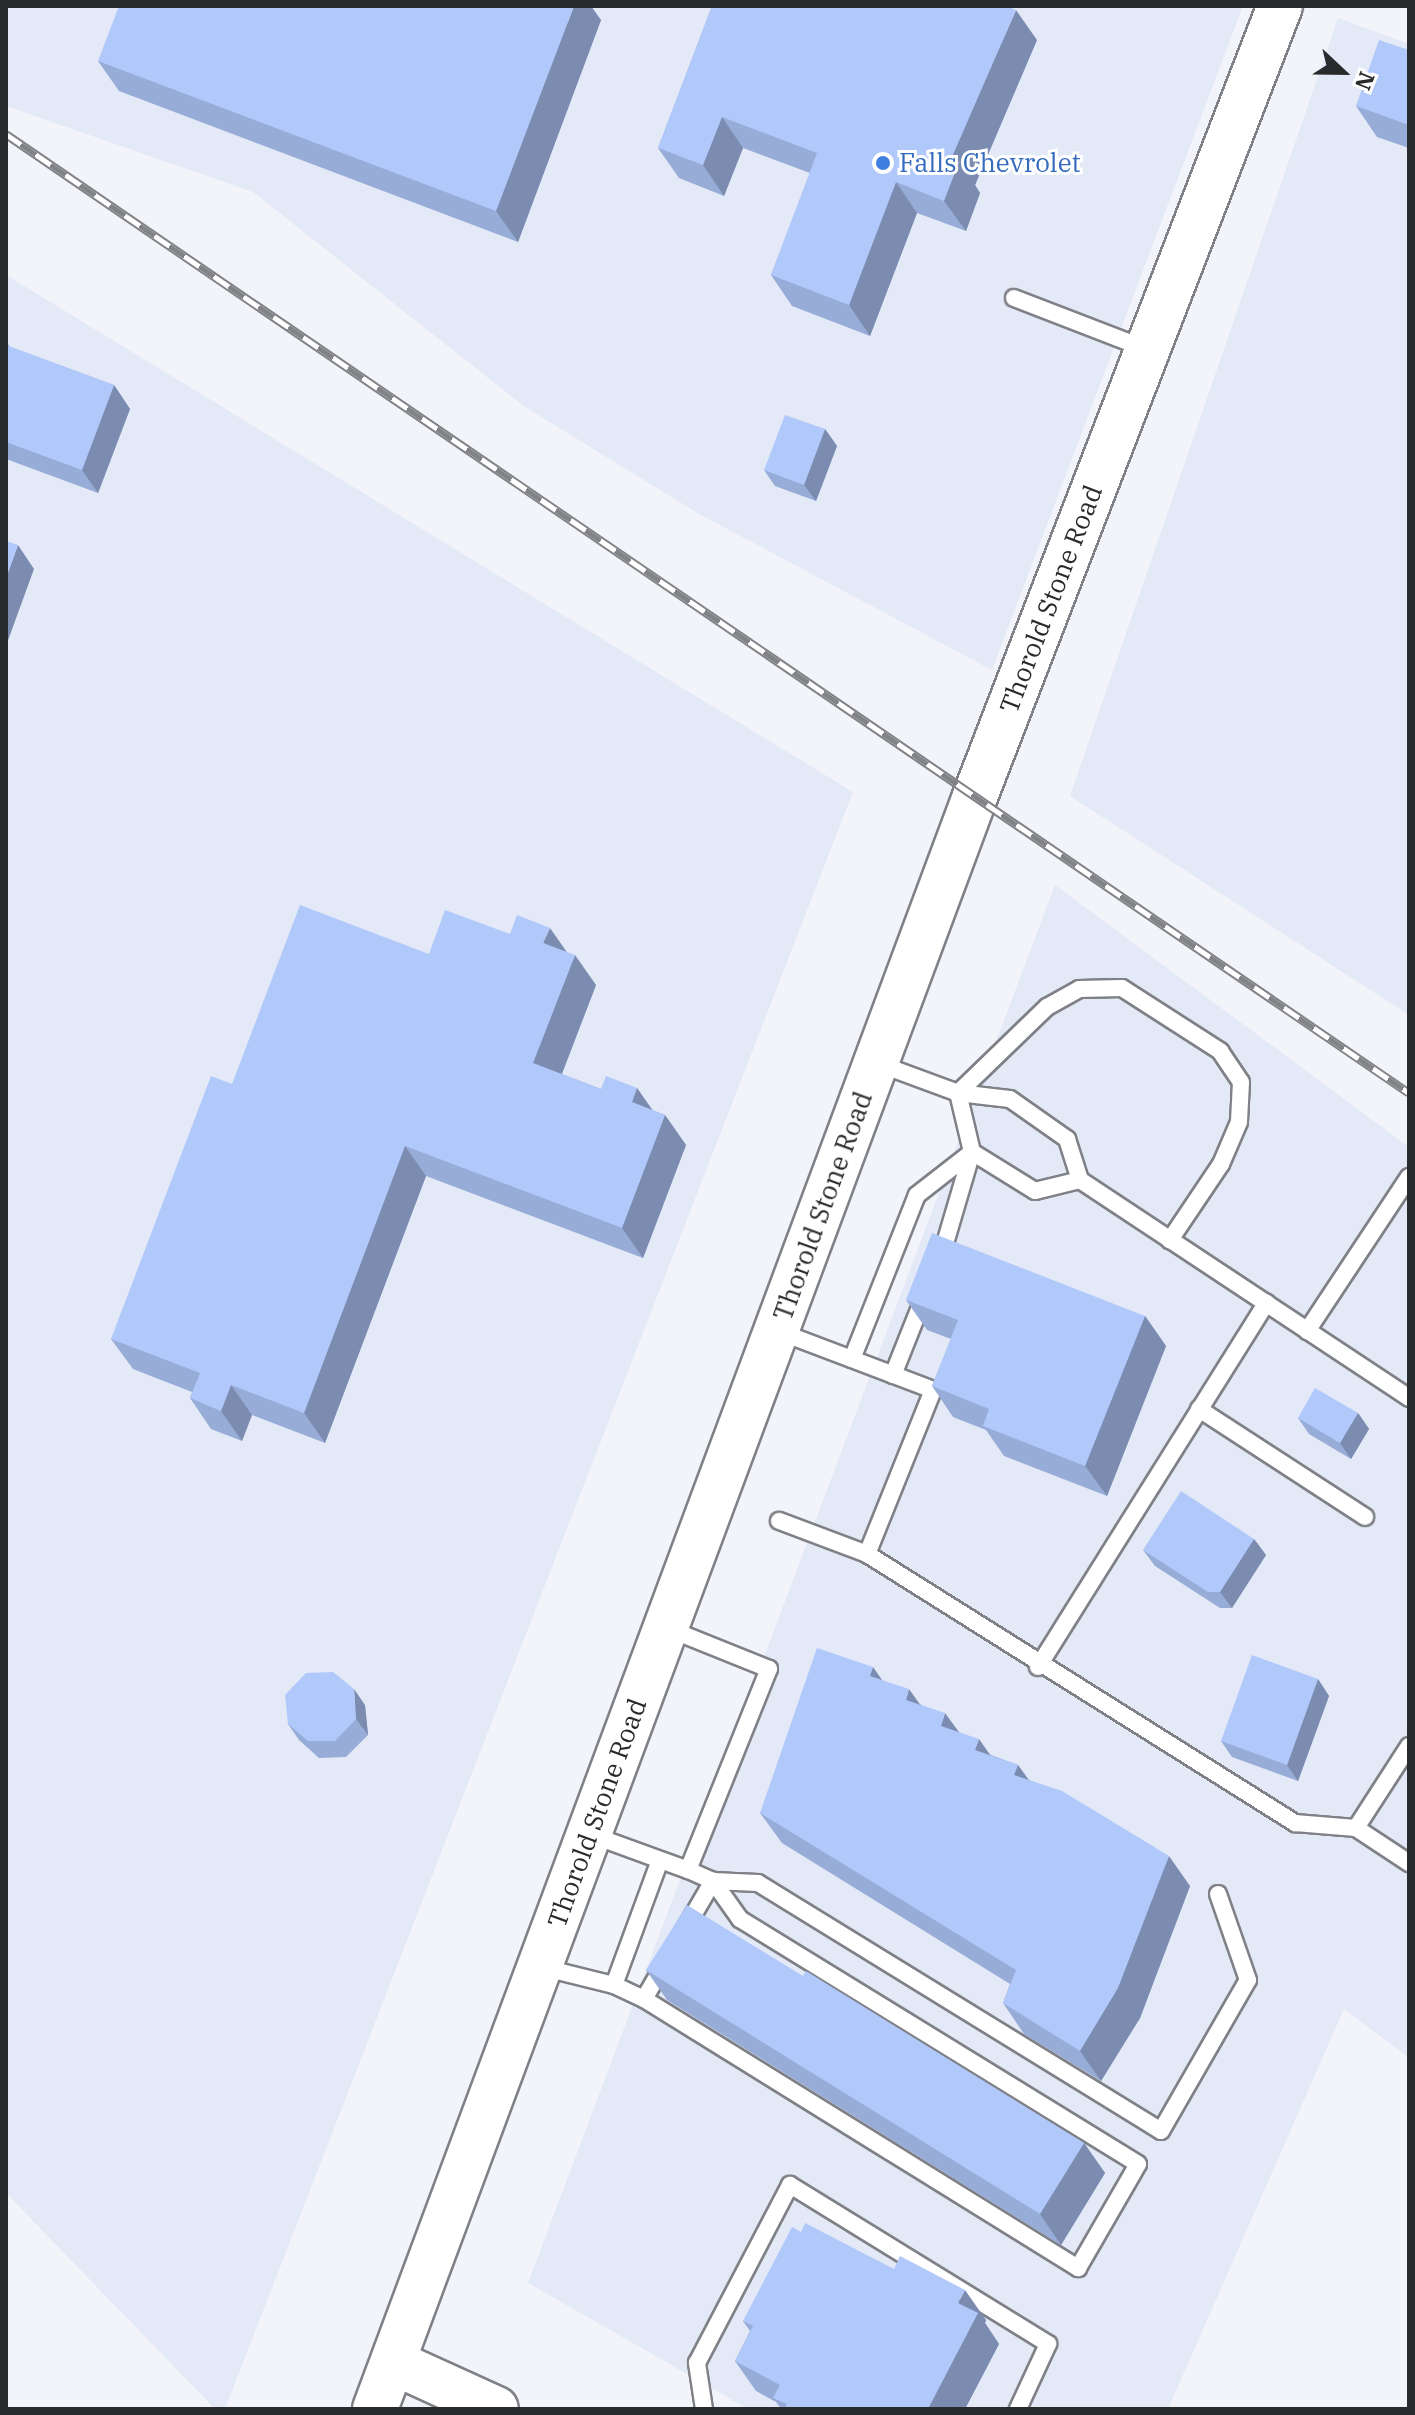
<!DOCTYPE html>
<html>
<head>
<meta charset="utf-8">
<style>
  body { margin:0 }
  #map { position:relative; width:1415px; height:2415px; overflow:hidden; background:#f2f4fa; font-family:"IBM Plex Serif",serif }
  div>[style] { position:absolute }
  .built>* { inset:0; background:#e3e9f6 }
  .roads { filter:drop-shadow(2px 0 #7f8187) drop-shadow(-2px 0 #7f8187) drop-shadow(0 2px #7f8187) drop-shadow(0 -2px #7f8187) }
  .service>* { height:16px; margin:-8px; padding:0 8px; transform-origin:8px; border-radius:8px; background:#fff }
  .secondary>* { height:44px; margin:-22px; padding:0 22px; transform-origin:22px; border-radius:22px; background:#fff }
  .rail>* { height:9px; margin-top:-4.5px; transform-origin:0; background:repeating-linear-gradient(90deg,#fff 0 18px,#828387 0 36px); box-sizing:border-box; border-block:2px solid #828387 }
  .wall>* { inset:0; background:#98acd8 }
  .shaded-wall>* { inset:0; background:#7c8cb0 }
  .building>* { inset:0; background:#b1c8fb }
  .dots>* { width:22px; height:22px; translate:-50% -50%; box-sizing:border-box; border:4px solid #fff; border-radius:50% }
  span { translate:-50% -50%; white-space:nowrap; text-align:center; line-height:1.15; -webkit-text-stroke:6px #fff; paint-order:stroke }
  .shop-label { font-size:26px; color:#366cbe }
  .left { translate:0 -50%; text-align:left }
  .street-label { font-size:26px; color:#292a2c }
  .frame { position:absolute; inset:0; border:8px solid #292a2c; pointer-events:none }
  .north { position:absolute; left:1303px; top:32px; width:80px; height:80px; -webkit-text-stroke:6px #fff; paint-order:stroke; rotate:112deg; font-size:22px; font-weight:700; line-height:32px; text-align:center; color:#292a2c }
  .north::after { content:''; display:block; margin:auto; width:28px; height:36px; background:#292a2c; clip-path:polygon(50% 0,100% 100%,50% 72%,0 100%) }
</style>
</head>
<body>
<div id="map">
  <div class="built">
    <div style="clip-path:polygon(6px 6px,1243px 6px,992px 670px,699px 514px,525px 407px,253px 192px,6px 106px)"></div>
    <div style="clip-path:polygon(1338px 18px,1409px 44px,1409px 1015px,1070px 796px)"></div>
    <div style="clip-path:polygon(6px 275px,853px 792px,225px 2409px,215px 2409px,6px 2193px)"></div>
    <div style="clip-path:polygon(1055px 885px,1409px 1147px,1409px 2058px,1344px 2009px,1168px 2409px,748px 2409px,528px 2283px)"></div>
  </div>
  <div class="roads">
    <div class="service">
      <div style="left:1014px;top:298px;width:142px;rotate:21.1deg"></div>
      <div style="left:877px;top:1063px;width:86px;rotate:20.3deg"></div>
      <div style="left:958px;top:1093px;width:52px;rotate:6.6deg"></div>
      <div style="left:1010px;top:1099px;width:70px;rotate:35.1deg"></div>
      <div style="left:1067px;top:1139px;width:43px;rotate:72.4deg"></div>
      <div style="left:1080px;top:1180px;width:395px;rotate:33.5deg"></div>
      <div style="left:1080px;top:1180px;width:46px;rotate:166.3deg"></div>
      <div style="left:1035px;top:1191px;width:74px;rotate:-148.2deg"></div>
      <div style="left:972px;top:1152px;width:61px;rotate:-103.3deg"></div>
      <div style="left:958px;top:1093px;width:124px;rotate:-44deg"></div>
      <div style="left:1047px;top:1007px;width:37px;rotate:-29deg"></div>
      <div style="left:1079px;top:989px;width:43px;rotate:-1.3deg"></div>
      <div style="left:1122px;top:988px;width:117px;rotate:32.7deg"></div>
      <div style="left:1220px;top:1051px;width:37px;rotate:56deg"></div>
      <div style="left:1241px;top:1082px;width:40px;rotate:92.9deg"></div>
      <div style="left:1239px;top:1122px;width:46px;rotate:113.2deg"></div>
      <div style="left:1221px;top:1164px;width:92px;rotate:123.9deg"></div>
      <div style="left:941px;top:1257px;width:109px;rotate:-73.6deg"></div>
      <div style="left:778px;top:1331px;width:166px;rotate:20.8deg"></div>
      <div style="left:933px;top:1390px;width:177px;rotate:111.9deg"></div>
      <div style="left:867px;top:1554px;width:94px;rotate:-159.4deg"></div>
      <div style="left:1307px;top:1331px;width:185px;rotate:-56.5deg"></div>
      <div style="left:852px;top:1359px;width:176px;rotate:-68.4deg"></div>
      <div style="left:917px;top:1195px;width:70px;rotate:-38deg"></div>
      <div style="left:893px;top:1375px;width:84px;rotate:-68.3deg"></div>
      <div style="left:1199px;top:1409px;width:198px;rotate:33deg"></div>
      <div style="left:867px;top:1554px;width:506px;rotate:32.15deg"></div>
      <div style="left:1295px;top:1823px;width:61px;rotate:4.7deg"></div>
      <div style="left:1356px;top:1828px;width:64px;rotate:33.4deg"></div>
      <div style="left:1038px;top:1667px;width:430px;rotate:-57.9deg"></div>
      <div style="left:1356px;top:1828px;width:98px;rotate:-57.1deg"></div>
      <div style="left:592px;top:1835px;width:102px;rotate:20deg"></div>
      <div style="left:688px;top:1870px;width:217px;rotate:-68.1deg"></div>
      <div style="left:769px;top:1669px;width:110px;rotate:-158.1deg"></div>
      <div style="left:713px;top:1881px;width:45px;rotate:2.5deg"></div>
      <div style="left:758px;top:1883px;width:473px;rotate:31.6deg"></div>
      <div style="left:1161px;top:2131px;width:174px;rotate:-60.1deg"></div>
      <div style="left:1248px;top:1980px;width:91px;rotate:-109.2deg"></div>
      <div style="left:685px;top:1929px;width:56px;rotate:-59.7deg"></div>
      <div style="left:713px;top:1881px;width:27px;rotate:-156deg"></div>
      <div style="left:541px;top:1967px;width:75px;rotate:13.9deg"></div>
      <div style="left:614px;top:1985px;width:133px;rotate:-69.8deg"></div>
      <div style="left:614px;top:1985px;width:33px;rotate:25deg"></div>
      <div style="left:644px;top:1999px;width:42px;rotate:-59.7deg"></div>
      <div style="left:644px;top:1999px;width:511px;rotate:31.79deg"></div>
      <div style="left:1078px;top:2268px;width:120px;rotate:-60deg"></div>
      <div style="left:1138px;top:2164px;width:467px;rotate:-148.4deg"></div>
      <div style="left:740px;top:1919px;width:47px;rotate:-125.4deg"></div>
      <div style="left:704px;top:2409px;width:47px;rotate:-98.7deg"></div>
      <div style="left:697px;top:2363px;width:201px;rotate:-62.4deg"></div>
      <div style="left:790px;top:2185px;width:303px;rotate:31.6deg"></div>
      <div style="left:1048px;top:2344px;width:72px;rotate:114.8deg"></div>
    </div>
    <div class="secondary">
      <div style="left:393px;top:2362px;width:113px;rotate:24.5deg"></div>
      <div style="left:375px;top:2409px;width:1718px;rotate:-69.59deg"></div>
      <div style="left:974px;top:799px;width:850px;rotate:-68.9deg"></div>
    </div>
  </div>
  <div class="rail">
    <div style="left:6px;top:134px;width:1699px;rotate:34.35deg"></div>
  </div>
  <div class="wall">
    <div style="clip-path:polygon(712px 6px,1037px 40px,975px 185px,980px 193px,966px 231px,917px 213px,870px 336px,792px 306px,771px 275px,810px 173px,743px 148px,724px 196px,679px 178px,658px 148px)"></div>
    <div style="clip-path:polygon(601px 20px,518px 242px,119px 91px,98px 61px)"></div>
    <div style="clip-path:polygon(1409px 50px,1409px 148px,1377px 137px,1356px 106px)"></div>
    <div style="clip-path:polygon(6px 341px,10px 347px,114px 385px,130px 409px,98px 493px,6px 459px)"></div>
    <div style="clip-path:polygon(825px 429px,837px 446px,816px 501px,775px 486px,764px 470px)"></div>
    <div style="clip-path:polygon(510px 934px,567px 952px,596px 985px,562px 1074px,601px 1089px,637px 1088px,652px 1110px,665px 1115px,686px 1145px,643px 1258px,426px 1176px,325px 1443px,252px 1415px,242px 1441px,211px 1429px,190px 1398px,192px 1392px,133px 1369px,111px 1339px,232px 1084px,429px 954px)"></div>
    <div style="clip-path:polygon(906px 1300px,1145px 1316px,1166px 1346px,1107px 1496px,1004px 1456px,986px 1430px,953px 1417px,932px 1386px,951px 1339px,927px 1330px)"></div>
    <div style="clip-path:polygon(1358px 1413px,1369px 1429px,1351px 1459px,1309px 1434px,1298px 1418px)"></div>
    <div style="clip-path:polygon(1254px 1539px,1266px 1555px,1232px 1608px,1220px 1608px,1155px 1566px,1143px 1550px)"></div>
    <div style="clip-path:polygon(873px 1667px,882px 1680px,920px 1704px,991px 1755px,1018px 1765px,1029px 1780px,1190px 1886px,1140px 2018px,1101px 2081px,1024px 2034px,1003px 2003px,1010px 1984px,782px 1843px,760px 1813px)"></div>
    <div style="clip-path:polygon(1318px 1679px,1329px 1696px,1298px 1781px,1232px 1757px,1221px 1741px)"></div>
    <div style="clip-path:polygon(365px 1705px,368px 1735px,346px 1757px,319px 1758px,299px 1740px,288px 1724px)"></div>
    <div style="clip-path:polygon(646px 1970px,803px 1976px,1084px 2143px,1105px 2173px,1061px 2245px,667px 2000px)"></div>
    <div style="clip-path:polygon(801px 2232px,894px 2269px,986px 2320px,985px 2323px,999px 2344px,965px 2409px,781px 2409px,776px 2402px,756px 2391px,735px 2361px,750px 2331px,743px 2321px)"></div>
  </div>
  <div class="shaded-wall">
    <div style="clip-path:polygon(574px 6px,591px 6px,601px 20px,518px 242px,496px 211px)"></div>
    <div style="clip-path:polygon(1016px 10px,1037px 40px,975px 185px,980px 193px,966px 231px,944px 201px,951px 159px)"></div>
    <div style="clip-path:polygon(722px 117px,743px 148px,724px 196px,703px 165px)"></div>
    <div style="clip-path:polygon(896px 182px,917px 213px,870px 336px,849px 305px)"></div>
    <div style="clip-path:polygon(114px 385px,130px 409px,98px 493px,82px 470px)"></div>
    <div style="clip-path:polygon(825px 429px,837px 446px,816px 501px,804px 485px)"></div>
    <div style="clip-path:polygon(18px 545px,34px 569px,6px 646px,6px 578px)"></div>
    <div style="clip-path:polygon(550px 928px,571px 958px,543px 943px)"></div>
    <div style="clip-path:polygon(575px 955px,596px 985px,554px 1094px,533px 1063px)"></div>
    <div style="clip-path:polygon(637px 1088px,658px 1118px,632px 1102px)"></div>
    <div style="clip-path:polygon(665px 1115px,686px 1145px,643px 1258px,622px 1228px)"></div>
    <div style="clip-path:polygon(405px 1146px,426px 1176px,325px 1443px,304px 1413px)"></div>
    <div style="clip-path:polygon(1145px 1316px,1166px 1346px,1107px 1496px,1085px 1466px)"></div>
    <div style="clip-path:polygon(231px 1385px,252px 1415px,242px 1441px,221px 1411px)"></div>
    <div style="clip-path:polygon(1358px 1413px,1369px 1429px,1351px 1459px,1340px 1443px)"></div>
    <div style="clip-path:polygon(1254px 1539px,1266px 1555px,1232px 1608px,1220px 1592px)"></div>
    <div style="clip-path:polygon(873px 1667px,894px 1698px,870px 1676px)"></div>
    <div style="clip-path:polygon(1318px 1679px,1329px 1696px,1298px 1781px,1287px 1765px)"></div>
    <div style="clip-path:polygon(354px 1689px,365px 1705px,368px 1735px,356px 1719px)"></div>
    <div style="clip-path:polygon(909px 1689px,931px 1720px,906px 1700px)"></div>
    <div style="clip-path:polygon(945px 1713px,967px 1743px,941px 1726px)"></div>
    <div style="clip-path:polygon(979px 1739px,1000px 1769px,975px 1750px)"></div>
    <div style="clip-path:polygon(1018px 1765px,1039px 1795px,1014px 1775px)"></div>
    <div style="clip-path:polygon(1169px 1856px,1190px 1886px,1140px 2018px,1101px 2081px,1080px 2051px)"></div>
    <div style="clip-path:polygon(1084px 2143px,1105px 2173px,1061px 2245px,1040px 2214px)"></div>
    <div style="clip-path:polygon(965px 2290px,986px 2320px,985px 2323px,999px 2344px,965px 2409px,928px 2409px,958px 2303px)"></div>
  </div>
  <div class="building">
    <div style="clip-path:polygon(119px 6px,574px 6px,496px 211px,98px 61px)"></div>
    <div style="clip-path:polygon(712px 6px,1006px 6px,1016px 10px,951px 159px,959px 162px,944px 201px,896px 182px,849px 305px,771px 275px,817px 153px,722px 117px,703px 165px,658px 148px)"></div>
    <div style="clip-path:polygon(1379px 40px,1409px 50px,1409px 125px,1356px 106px)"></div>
    <div style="clip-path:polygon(6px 345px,114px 385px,82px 470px,6px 442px)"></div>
    <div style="clip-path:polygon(785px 415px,825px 429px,804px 485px,764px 470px)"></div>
    <div style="clip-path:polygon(6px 541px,18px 545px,6px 578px)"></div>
    <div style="clip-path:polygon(300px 905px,429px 954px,445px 910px,510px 934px,517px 915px,550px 928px,543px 943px,575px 955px,533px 1063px,601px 1089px,606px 1076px,637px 1088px,632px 1102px,665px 1115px,622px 1228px,405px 1146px,304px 1413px,231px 1385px,221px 1411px,190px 1398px,200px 1373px,111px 1339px,211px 1076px,232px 1084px)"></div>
    <div style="clip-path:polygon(932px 1233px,1145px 1316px,1085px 1466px,983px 1426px,989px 1409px,932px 1386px,958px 1320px,906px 1300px)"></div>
    <div style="clip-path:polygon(1315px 1388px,1358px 1413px,1340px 1443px,1298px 1418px)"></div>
    <div style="clip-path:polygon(1181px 1491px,1254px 1539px,1220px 1592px,1208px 1592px,1143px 1550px)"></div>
    <div style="clip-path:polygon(817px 1648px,873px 1667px,870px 1676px,909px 1689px,906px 1700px,945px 1713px,941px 1726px,979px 1739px,975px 1750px,1018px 1765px,1014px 1775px,1062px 1791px,1169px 1856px,1118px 1988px,1080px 2051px,1003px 2003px,1016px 1970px,760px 1813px)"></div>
    <div style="clip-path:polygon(1252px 1655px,1318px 1679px,1287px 1765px,1221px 1741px)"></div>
    <div style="clip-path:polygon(333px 1672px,354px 1689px,356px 1719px,335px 1741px,308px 1741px,288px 1724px,285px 1695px,306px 1673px)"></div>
    <div style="clip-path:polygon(687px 1905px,803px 1976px,806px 1971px,1084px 2143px,1040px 2214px,646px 1970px)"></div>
    <div style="clip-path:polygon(805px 2223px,894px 2269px,900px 2256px,965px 2290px,958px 2303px,978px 2313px,928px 2409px,784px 2409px,787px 2404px,773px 2398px,780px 2385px,735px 2361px,753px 2326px,743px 2321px,792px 2227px,801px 2232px)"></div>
  </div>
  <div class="dots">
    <div style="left:883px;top:163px;background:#3f7fe0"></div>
  </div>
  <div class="shop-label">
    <span class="left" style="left:899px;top:163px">Falls Chevrolet</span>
  </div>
  <div class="street-label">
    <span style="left:1051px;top:599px;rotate:-69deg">Thorold Stone Road</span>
    <span style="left:823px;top:1206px;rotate:-70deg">Thorold Stone Road</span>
    <span style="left:597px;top:1813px;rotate:-70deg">Thorold Stone Road</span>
  </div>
  <div class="frame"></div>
  <div class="north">N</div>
</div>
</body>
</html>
